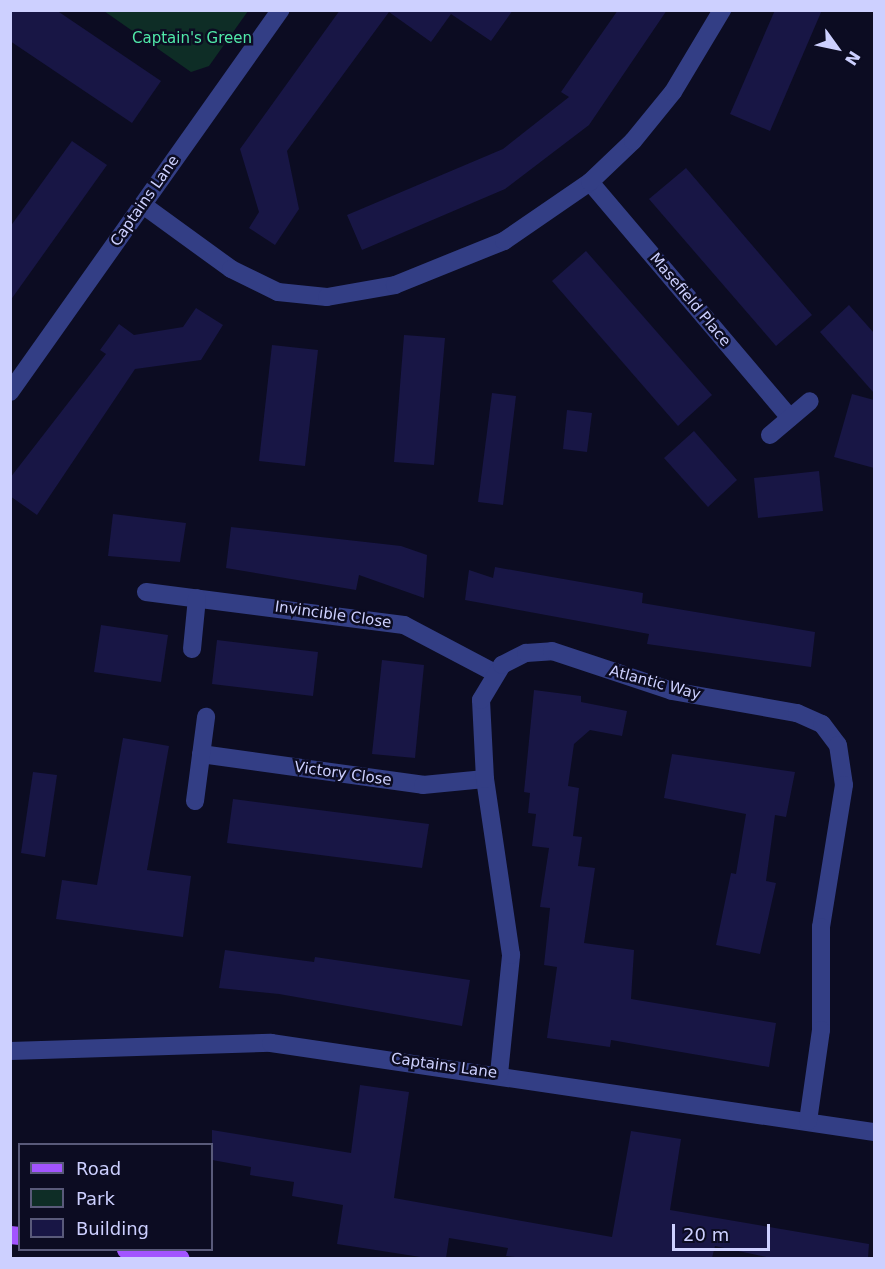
<!DOCTYPE html>
<html>
<head>
<meta charset="utf-8">
<style>
  body { margin:0 }
  #map { position:relative; width:885px; height:1269px; overflow:hidden; background:#0c0c22; font-family:"DejaVu Sans",sans-serif }
  div>[style] { position:absolute }
  .green>* { inset:0; background:#0e2d26 }
  .building>* { inset:0; background:#181645 }
  .minor>* { height:18px; margin:-9px; padding:0 9px; transform-origin:9px; border-radius:9px; background:#333e85 }
  .major>* { height:18px; margin:-9px; padding:0 9px; transform-origin:9px; border-radius:9px; background:#a254ff }
  span { translate:-50% -50%; white-space:nowrap; text-align:center; line-height:1.15; -webkit-text-stroke:5px #0c0c22; paint-order:stroke }
  .park-label { font-size:15px; color:#50e8a8 }
  .street-label { font-size:15px; color:#cdd0ff }
  .frame { position:absolute; inset:0; border:12px solid #cdd0ff; pointer-events:none }
  .legend { position:absolute; left:18px; top:1143px; width:195px; height:108px; box-sizing:border-box; background:#0c0c22; border:2px solid #595a7a; margin:0; padding:8px 10px; list-style:none; font-size:18px; color:#cdd0ff }
  .legend li { display:flex; align-items:center; gap:12px; height:30px }
  .legend b { width:30px; border:2px solid #595a7a }
  .north { position:absolute; left:807px; top:18px; width:60px; height:60px; -webkit-text-stroke:4px #0c0c22; paint-order:stroke; rotate:123deg; font-size:16px; font-weight:700; line-height:24px; text-align:center; color:#cdd0ff }
  .north::after { content:''; display:block; margin:auto; width:21px; height:27px; background:#cdd0ff; clip-path:polygon(50% 0,100% 100%,50% 72%,0 100%) }
  .scale { position:absolute; left:672px; top:1224px; width:98px; height:27px; box-sizing:border-box; border:3px solid #cdd0ff; border-top:0; padding-left:8px; font-size:18px; line-height:21px; white-space:nowrap; color:#cdd0ff; -webkit-text-stroke:4px #0c0c22; paint-order:stroke }
</style>
</head>
<body>
<div id="map">
  <div class="green">
    <div style="clip-path:polygon(104px 11px,248px 11px,209px 66px,191px 72px)"></div>
  </div>
  <div class="building">
    <div style="clip-path:polygon(10px 10px,56px 10px,161px 81px,132px 123px,10px 41px)"></div>
    <div style="clip-path:polygon(340px 10px,513px 10px,491px 41px,451px 14px,431px 42px,389px 12px,287px 151px,299px 209px,275px 245px,249px 228px,259px 212px,240px 149px)"></div>
    <div style="clip-path:polygon(618px 10px,667px 10px,589px 125px,505px 189px,362px 250px,347px 215px,503px 149px,569px 97px,561px 92px)"></div>
    <div style="clip-path:polygon(775px 10px,822px 10px,770px 131px,730px 114px)"></div>
    <div style="clip-path:polygon(72px 141px,107px 165px,10px 301px,10px 227px)"></div>
    <div style="clip-path:polygon(686px 168px,812px 315px,776px 346px,649px 199px)"></div>
    <div style="clip-path:polygon(586px 251px,712px 395px,678px 426px,552px 281px)"></div>
    <div style="clip-path:polygon(849px 305px,874px 333px,874px 393px,820px 332px)"></div>
    <div style="clip-path:polygon(196px 308px,223px 325px,201px 360px,135px 369px,37px 515px,10px 496px,10px 478px,106px 354px,100px 350px,119px 324px,134px 335px,183px 327px)"></div>
    <div style="clip-path:polygon(404px 335px,445px 338px,434px 465px,394px 462px)"></div>
    <div style="clip-path:polygon(272px 345px,318px 350px,305px 466px,259px 461px)"></div>
    <div style="clip-path:polygon(492px 393px,516px 396px,503px 505px,478px 502px)"></div>
    <div style="clip-path:polygon(852px 394px,874px 400px,874px 468px,834px 457px)"></div>
    <div style="clip-path:polygon(567px 410px,592px 413px,587px 452px,563px 449px)"></div>
    <div style="clip-path:polygon(694px 431px,737px 480px,708px 507px,664px 458px)"></div>
    <div style="clip-path:polygon(819px 471px,823px 511px,758px 518px,754px 478px)"></div>
    <div style="clip-path:polygon(113px 514px,186px 523px,180px 562px,108px 556px)"></div>
    <div style="clip-path:polygon(231px 527px,401px 546px,427px 555px,424px 598px,359px 575px,356px 590px,226px 568px)"></div>
    <div style="clip-path:polygon(495px 567px,643px 593px,642px 603px,815px 632px,811px 667px,647px 644px,649px 634px,465px 600px,469px 570px,493px 578px)"></div>
    <div style="clip-path:polygon(101px 625px,168px 635px,161px 682px,94px 672px)"></div>
    <div style="clip-path:polygon(217px 640px,318px 652px,313px 696px,212px 684px)"></div>
    <div style="clip-path:polygon(382px 660px,424px 665px,415px 758px,372px 754px)"></div>
    <div style="clip-path:polygon(534px 690px,581px 696px,581px 702px,627px 711px,622px 736px,590px 730px,574px 744px,568px 786px,579px 788px,573px 836px,582px 837px,578px 866px,595px 868px,584px 943px,634px 950px,631px 999px,776px 1023px,769px 1067px,611px 1040px,610px 1047px,547px 1038px,557px 967px,544px 965px,550px 908px,540px 907px,549px 848px,532px 846px,536px 814px,528px 813px,530px 793px,524px 792px)"></div>
    <div style="clip-path:polygon(123px 738px,169px 746px,147px 870px,191px 876px,183px 937px,56px 919px,62px 880px,97px 885px)"></div>
    <div style="clip-path:polygon(672px 754px,795px 772px,786px 817px,775px 815px,766px 881px,776px 883px,760px 954px,716px 945px,731px 873px,736px 874px,746px 814px,664px 798px)"></div>
    <div style="clip-path:polygon(33px 772px,57px 775px,45px 857px,21px 853px)"></div>
    <div style="clip-path:polygon(233px 799px,429px 824px,422px 868px,227px 843px)"></div>
    <div style="clip-path:polygon(225px 950px,314px 962px,315px 957px,470px 980px,462px 1026px,279px 994px,219px 988px)"></div>
    <div style="clip-path:polygon(360px 1085px,409px 1092px,394px 1198px,612px 1237px,631px 1131px,681px 1139px,670px 1210px,869px 1244px,868px 1258px,771px 1258px,715px 1246px,712px 1258px,524px 1258px,506px 1256px,508px 1248px,449px 1238px,446px 1258px,427px 1258px,337px 1244px,343px 1205px,292px 1196px,294px 1182px,250px 1175px,251px 1167px,212px 1160px,212px 1130px,351px 1153px)"></div>
  </div>
  <div class="minor">
    <div style="left:590px;top:182px;width:309px;rotate:49.7deg"></div>
    <div style="left:143px;top:205px;width:109px;rotate:36deg"></div>
    <div style="left:231px;top:269px;width:52px;rotate:26.1deg"></div>
    <div style="left:278px;top:292px;width:49px;rotate:5.8deg"></div>
    <div style="left:327px;top:297px;width:69px;rotate:-10deg"></div>
    <div style="left:395px;top:285px;width:118px;rotate:-22deg"></div>
    <div style="left:504px;top:241px;width:104px;rotate:-34.5deg"></div>
    <div style="left:590px;top:182px;width:59px;rotate:-43.6deg"></div>
    <div style="left:633px;top:141px;width:63px;rotate:-50.8deg"></div>
    <div style="left:673px;top:92px;width:96px;rotate:-59.1deg"></div>
    <div style="left:10px;top:392px;width:468px;rotate:-54.7deg"></div>
    <div style="left:770px;top:435px;width:52px;rotate:-40.4deg"></div>
    <div style="left:146px;top:592px;width:260px;rotate:7.3deg"></div>
    <div style="left:404px;top:625px;width:101px;rotate:27.8deg"></div>
    <div style="left:192px;top:649px;width:51px;rotate:-84.4deg"></div>
    <div style="left:201px;top:754px;width:224px;rotate:7.9deg"></div>
    <div style="left:423px;top:785px;width:62px;rotate:-5.5deg"></div>
    <div style="left:195px;top:801px;width:85px;rotate:-82.5deg"></div>
    <div style="left:10px;top:1051px;width:261px;rotate:-1.8deg"></div>
    <div style="left:271px;top:1043px;width:610px;rotate:8.4deg"></div>
    <div style="left:499px;top:1074px;width:120px;rotate:-84.2deg"></div>
    <div style="left:511px;top:955px;width:178px;rotate:-98.4deg"></div>
    <div style="left:485px;top:779px;width:79px;rotate:-92.9deg"></div>
    <div style="left:481px;top:700px;width:41px;rotate:-59deg"></div>
    <div style="left:502px;top:665px;width:27px;rotate:-27deg"></div>
    <div style="left:526px;top:653px;width:26px;rotate:-4deg"></div>
    <div style="left:552px;top:651px;width:126px;rotate:18.4deg"></div>
    <div style="left:672px;top:691px;width:127px;rotate:10deg"></div>
    <div style="left:797px;top:713px;width:27px;rotate:24deg"></div>
    <div style="left:822px;top:724px;width:26px;rotate:53deg"></div>
    <div style="left:838px;top:745px;width:40px;rotate:81.5deg"></div>
    <div style="left:844px;top:785px;width:144px;rotate:99.2deg"></div>
    <div style="left:821px;top:927px;width:103px;rotate:90deg"></div>
    <div style="left:821px;top:1030px;width:92px;rotate:98.1deg"></div>
  </div>
  <div class="major">
    <div style="left:10px;top:1235px;width:10px;rotate:6deg"></div>
    <div style="left:126px;top:1250px;width:55px;rotate:8.4deg"></div>
  </div>
  <div class="park-label">
    <span style="left:192px;top:39px">Captain's Green</span>
  </div>
  <div class="street-label">
    <span style="left:145px;top:201px;rotate:-55deg">Captains Lane</span>
    <span style="left:690px;top:300px;rotate:50deg">Masefield Place</span>
    <span style="left:333px;top:615px;rotate:8deg">Invincible Close</span>
    <span style="left:655px;top:683px;rotate:15deg">Atlantic Way</span>
    <span style="left:343px;top:774px;rotate:8deg">Victory Close</span>
    <span style="left:444px;top:1066px;rotate:8deg">Captains Lane</span>
  </div>
  <div class="frame"></div>
  <ul class="legend">
  <li><b style="height:8px;background:#a254ff"></b>Road</li>
  <li><b style="height:16px;background:#0e2d26"></b>Park</li>
  <li><b style="height:16px;background:#181645"></b>Building</li>
  </ul>
  <div class="north">N</div>
  <div class="scale">20 m</div>
</div>
</body>
</html>
